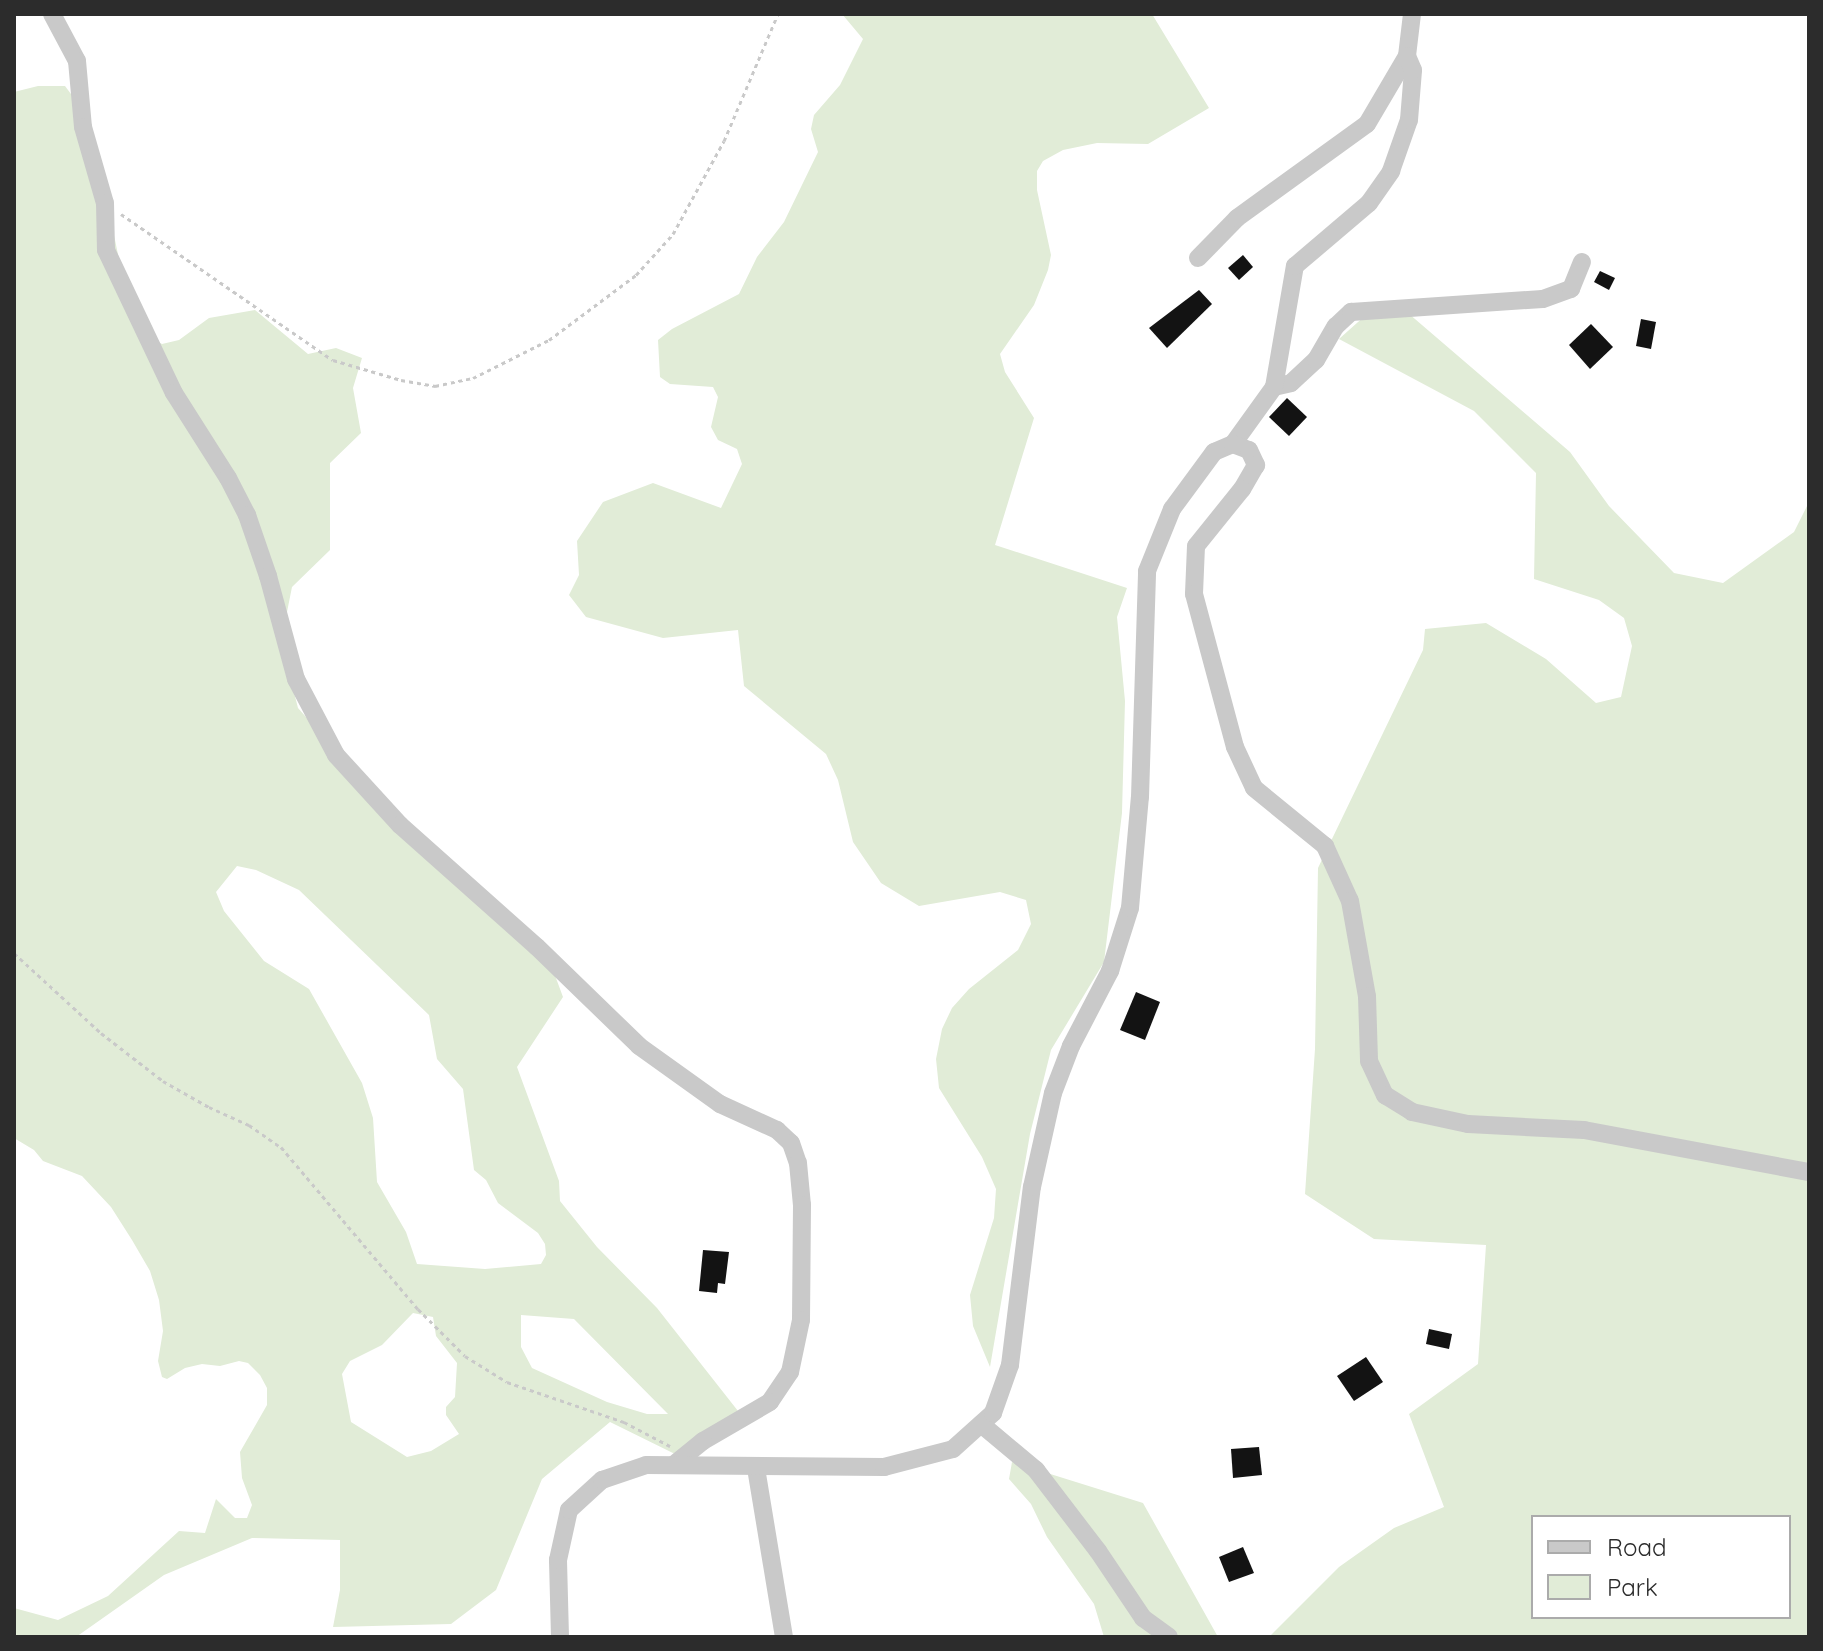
<!DOCTYPE html>
<html>
<head>
<meta charset="utf-8">
<style>
  body { margin:0 }
  #map { position:relative; width:1823px; height:1651px; overflow:hidden; background:#fff; font-family:Quicksand,sans-serif }
  div>[style] { position:absolute }
  .green>* { inset:0; background:#e1ecd7 }
  .building>* { inset:0; background:#131313 }
  .path>* { height:3px; margin-top:-1.5px; transform-origin:0; background:repeating-linear-gradient(90deg,#c9c9c9 0 4px,transparent 0 8px) }
  .minor>* { height:18px; margin:-9px; padding:0 9px; transform-origin:9px; border-radius:9px; background:#c9c9c9 }
  span { translate:-50% -50%; white-space:nowrap; text-align:center; line-height:1.15; -webkit-text-stroke:8px #fff; paint-order:stroke }
  .frame { position:absolute; inset:0; border:16px solid #2c2c2c; pointer-events:none }
  .legend { position:absolute; left:1531px; top:1515px; width:260px; height:104px; box-sizing:border-box; background:#fff; border:2px solid #ababab; margin:0; padding:10px 14px; list-style:none; font-size:24px; color:#2c2c2c }
  .legend li { display:flex; align-items:center; gap:16px; height:40px }
  .legend b { width:40px; border:2px solid #ababab }
</style>
</head>
<body>
<div id="map">
  <div class="green">
    <div style="clip-path:polygon(842px 14px,1152px 14px,1209px 108px,1148px 144px,1097px 143px,1063px 150px,1043px 161px,1037px 171px,1037px 190px,1051px 255px,1048px 270px,1034px 305px,1000px 354px,1005px 372px,1034px 418px,995px 545px,1127px 588px,1117px 617px,1125px 701px,1122px 813px,1104px 962px,1051px 1050px,1030px 1134px,990px 1367px,973px 1326px,970px 1295px,994px 1218px,996px 1189px,982px 1157px,939px 1088px,936px 1059px,942px 1029px,952px 1008px,969px 989px,1018px 950px,1031px 924px,1026px 900px,1000px 892px,919px 906px,881px 883px,853px 842px,838px 780px,826px 754px,744px 686px,738px 630px,663px 638px,586px 617px,569px 595px,579px 575px,577px 541px,603px 502px,653px 483px,721px 508px,742px 464px,737px 449px,718px 440px,711px 427px,718px 397px,713px 387px,670px 384px,660px 377px,658px 340px,672px 329px,739px 294px,757px 257px,784px 222px,818px 152px,811px 129px,814px 115px,840px 85px,863px 39px)"></div>
    <div style="clip-path:polygon(evenodd,38px 86px,65px 86px,83px 110px,96px 148px,133px 327px,162px 344px,179px 340px,209px 318px,255px 310px,308px 354px,336px 348px,362px 358px,353px 388px,361px 433px,330px 463px,330px 550px,292px 587px,281px 642px,298px 708px,441px 871px,553px 970px,563px 997px,517px 1067px,559px 1181px,560px 1201px,597px 1247px,657px 1308px,738px 1411px,679px 1456px,610px 1422px,542px 1479px,496px 1590px,451px 1624px,333px 1627px,340px 1590px,340px 1540px,252px 1538px,164px 1575px,76px 1637px,14px 1637px,14px 1608px,58px 1620px,108px 1596px,179px 1531px,205px 1533px,216px 1499px,235px 1518px,247px 1518px,252px 1505px,242px 1478px,240px 1452px,267px 1405px,267px 1388px,260px 1375px,248px 1363px,239px 1361px,220px 1366px,202px 1364px,185px 1368px,167px 1379px,162px 1377px,158px 1361px,163px 1331px,159px 1300px,150px 1271px,132px 1240px,111px 1207px,82px 1176px,43px 1161px,34px 1150px,14px 1138px,14px 92px,38px 86px,237px 866px,256px 870px,299px 890px,429px 1015px,437px 1059px,463px 1089px,474px 1170px,486px 1180px,498px 1203px,538px 1233px,545px 1244px,546px 1255px,541px 1264px,485px 1269px,417px 1264px,406px 1232px,377px 1182px,373px 1118px,362px 1083px,309px 989px,264px 961px,224px 911px,216px 892px,237px 866px,38px 86px,413px 1313px,433px 1317px,436px 1336px,457px 1363px,455px 1397px,446px 1407px,446px 1415px,459px 1434px,431px 1451px,407px 1457px,351px 1422px,342px 1374px,350px 1361px,382px 1345px,413px 1313px,38px 86px,521px 1315px,574px 1319px,668px 1414px,647px 1414px,607px 1402px,532px 1368px,521px 1347px,521px 1315px)"></div>
    <div style="clip-path:polygon(evenodd,1408px 313px,1570px 452px,1609px 506px,1674px 573px,1723px 583px,1794px 532px,1809px 502px,1809px 1637px,1269px 1637px,1339px 1567px,1394px 1528px,1444px 1507px,1409px 1414px,1478px 1364px,1486px 1245px,1374px 1239px,1305px 1194px,1315px 1049px,1318px 868px,1423px 650px,1425px 629px,1486px 623px,1546px 659px,1596px 703px,1621px 697px,1632px 646px,1624px 618px,1599px 600px,1534px 579px,1536px 473px,1474px 411px,1339px 339px,1367px 314px,1408px 313px,1533px 1517px,1789px 1517px,1789px 1617px,1533px 1617px,1533px 1517px)"></div>
    <div style="clip-path:polygon(1012px 1462px,1143px 1503px,1218px 1637px,1104px 1637px,1094px 1604px,1047px 1537px,1031px 1504px,1009px 1479px)"></div>
  </div>
  <div class="building">
    <div style="clip-path:polygon(1243px 255px,1253px 267px,1239px 280px,1228px 268px)"></div>
    <div style="clip-path:polygon(1600px 271px,1615px 278px,1609px 290px,1594px 282px)"></div>
    <div style="clip-path:polygon(1199px 290px,1212px 304px,1167px 348px,1149px 328px)"></div>
    <div style="clip-path:polygon(1641px 319px,1656px 322px,1651px 349px,1636px 346px)"></div>
    <div style="clip-path:polygon(1591px 324px,1613px 347px,1590px 369px,1569px 345px)"></div>
    <div style="clip-path:polygon(1287px 398px,1307px 417px,1289px 436px,1269px 417px)"></div>
    <div style="clip-path:polygon(1136px 992px,1160px 1002px,1145px 1040px,1120px 1030px)"></div>
    <div style="clip-path:polygon(703px 1250px,729px 1252px,725px 1284px,718px 1283px,717px 1293px,699px 1291px)"></div>
    <div style="clip-path:polygon(1429px 1329px,1452px 1334px,1449px 1349px,1426px 1344px)"></div>
    <div style="clip-path:polygon(1366px 1357px,1383px 1382px,1354px 1401px,1337px 1376px)"></div>
    <div style="clip-path:polygon(1259px 1447px,1262px 1475px,1233px 1478px,1231px 1449px)"></div>
    <div style="clip-path:polygon(1243px 1547px,1254px 1573px,1229px 1582px,1219px 1557px)"></div>
  </div>
  <div class="path">
    <div style="left:121px;top:214px;width:257px;rotate:34.6deg"></div>
    <div style="left:333px;top:360px;width:71px;rotate:16.4deg"></div>
    <div style="left:401px;top:380px;width:35px;rotate:10deg"></div>
    <div style="left:435px;top:386px;width:39px;rotate:-12deg"></div>
    <div style="left:473px;top:378px;width:85px;rotate:-26.6deg"></div>
    <div style="left:549px;top:340px;width:109px;rotate:-36.8deg"></div>
    <div style="left:636px;top:275px;width:55px;rotate:-47.9deg"></div>
    <div style="left:673px;top:234px;width:106px;rotate:-61.3deg"></div>
    <div style="left:724px;top:141px;width:138px;rotate:-67deg"></div>
    <div style="left:14px;top:953px;width:118px;rotate:42.6deg"></div>
    <div style="left:101px;top:1033px;width:78px;rotate:37.7deg"></div>
    <div style="left:163px;top:1081px;width:53px;rotate:29.5deg"></div>
    <div style="left:209px;top:1107px;width:44px;rotate:24.2deg"></div>
    <div style="left:249px;top:1125px;width:39px;rotate:35deg"></div>
    <div style="left:281px;top:1147px;width:212px;rotate:49.8deg"></div>
    <div style="left:418px;top:1309px;width:66px;rotate:45deg"></div>
    <div style="left:465px;top:1356px;width:49px;rotate:31.8deg"></div>
    <div style="left:507px;top:1382px;width:124px;rotate:18.9deg"></div>
    <div style="left:624px;top:1422px;width:52px;rotate:27.6deg"></div>
  </div>
  <div class="minor">
    <div style="left:52px;top:14px;width:53px;rotate:62deg"></div>
    <div style="left:77px;top:61px;width:66px;rotate:84.8deg"></div>
    <div style="left:83px;top:127px;width:79px;rotate:73.9deg"></div>
    <div style="left:105px;top:203px;width:47px;rotate:88.8deg"></div>
    <div style="left:106px;top:250px;width:158px;rotate:64.6deg"></div>
    <div style="left:174px;top:393px;width:101px;rotate:57.6deg"></div>
    <div style="left:228px;top:478px;width:42px;rotate:62.8deg"></div>
    <div style="left:247px;top:515px;width:65px;rotate:71deg"></div>
    <div style="left:268px;top:576px;width:107px;rotate:74.8deg"></div>
    <div style="left:296px;top:679px;width:86px;rotate:62.2deg"></div>
    <div style="left:336px;top:755px;width:95px;rotate:47.6deg"></div>
    <div style="left:400px;top:825px;width:183px;rotate:41.7deg"></div>
    <div style="left:537px;top:947px;width:142px;rotate:44.1deg"></div>
    <div style="left:639px;top:1046px;width:100px;rotate:35.6deg"></div>
    <div style="left:720px;top:1104px;width:63px;rotate:24.5deg"></div>
    <div style="left:777px;top:1130px;width:19px;rotate:43deg"></div>
    <div style="left:791px;top:1143px;width:21px;rotate:71deg"></div>
    <div style="left:798px;top:1163px;width:42px;rotate:84.6deg"></div>
    <div style="left:802px;top:1205px;width:115px;rotate:90.5deg"></div>
    <div style="left:801px;top:1320px;width:53px;rotate:101.9deg"></div>
    <div style="left:790px;top:1372px;width:36px;rotate:124deg"></div>
    <div style="left:770px;top:1402px;width:78px;rotate:149.8deg"></div>
    <div style="left:703px;top:1441px;width:38px;rotate:141deg"></div>
    <div style="left:1198px;top:258px;width:56px;rotate:-45.7deg"></div>
    <div style="left:1237px;top:218px;width:160px;rotate:-35.9deg"></div>
    <div style="left:1367px;top:124px;width:79px;rotate:-59.5deg"></div>
    <div style="left:1407px;top:56px;width:42px;rotate:-83.2deg"></div>
    <div style="left:1274px;top:387px;width:17px;rotate:-13deg"></div>
    <div style="left:1291px;top:383px;width:34px;rotate:-43deg"></div>
    <div style="left:1316px;top:360px;width:39px;rotate:-60deg"></div>
    <div style="left:1336px;top:326px;width:21px;rotate:-43deg"></div>
    <div style="left:1351px;top:312px;width:192px;rotate:-3.9deg"></div>
    <div style="left:1543px;top:299px;width:30px;rotate:-20deg"></div>
    <div style="left:1571px;top:289px;width:29px;rotate:-68deg"></div>
    <div style="left:1233px;top:444px;width:70px;rotate:-54.3deg"></div>
    <div style="left:1274px;top:387px;width:123px;rotate:-80.2deg"></div>
    <div style="left:1295px;top:266px;width:97px;rotate:-40.4deg"></div>
    <div style="left:1369px;top:203px;width:39px;rotate:-55deg"></div>
    <div style="left:1391px;top:171px;width:54px;rotate:-70.6deg"></div>
    <div style="left:1409px;top:120px;width:50px;rotate:-85.4deg"></div>
    <div style="left:1413px;top:70px;width:15px;rotate:-113deg"></div>
    <div style="left:981px;top:1424px;width:72px;rotate:39.9deg"></div>
    <div style="left:1036px;top:1470px;width:102px;rotate:52.6deg"></div>
    <div style="left:1098px;top:1551px;width:81px;rotate:56.1deg"></div>
    <div style="left:1143px;top:1618px;width:32px;rotate:36deg"></div>
    <div style="left:756px;top:1468px;width:171px;rotate:80.6deg"></div>
    <div style="left:560px;top:1637px;width:77px;rotate:-91.5deg"></div>
    <div style="left:558px;top:1560px;width:51px;rotate:-77.6deg"></div>
    <div style="left:569px;top:1510px;width:45px;rotate:-42.3deg"></div>
    <div style="left:602px;top:1480px;width:46px;rotate:-18.8deg"></div>
    <div style="left:646px;top:1465px;width:238px;rotate:0.5deg"></div>
    <div style="left:884px;top:1467px;width:71px;rotate:-14.6deg"></div>
    <div style="left:953px;top:1449px;width:54px;rotate:-42deg"></div>
    <div style="left:993px;top:1413px;width:51px;rotate:-70.5deg"></div>
    <div style="left:1010px;top:1365px;width:179px;rotate:-83deg"></div>
    <div style="left:1032px;top:1187px;width:96px;rotate:-77.4deg"></div>
    <div style="left:1053px;top:1093px;width:50px;rotate:-69deg"></div>
    <div style="left:1071px;top:1046px;width:85px;rotate:-62.5deg"></div>
    <div style="left:1110px;top:971px;width:66px;rotate:-72.4deg"></div>
    <div style="left:1130px;top:908px;width:111px;rotate:-84.9deg"></div>
    <div style="left:1140px;top:797px;width:226px;rotate:-88.2deg"></div>
    <div style="left:1147px;top:571px;width:67px;rotate:-68deg"></div>
    <div style="left:1172px;top:509px;width:71px;rotate:-53.6deg"></div>
    <div style="left:1214px;top:452px;width:21px;rotate:-23deg"></div>
    <div style="left:1233px;top:444px;width:17px;rotate:21deg"></div>
    <div style="left:1249px;top:450px;width:17px;rotate:65deg"></div>
    <div style="left:1256px;top:465px;width:28px;rotate:120deg"></div>
    <div style="left:1242px;top:489px;width:73px;rotate:128.9deg"></div>
    <div style="left:1196px;top:546px;width:48px;rotate:92.4deg"></div>
    <div style="left:1194px;top:594px;width:158px;rotate:75deg"></div>
    <div style="left:1235px;top:747px;width:45px;rotate:65.1deg"></div>
    <div style="left:1254px;top:788px;width:92px;rotate:39.2deg"></div>
    <div style="left:1325px;top:846px;width:60px;rotate:65.6deg"></div>
    <div style="left:1350px;top:901px;width:97px;rotate:79.9deg"></div>
    <div style="left:1367px;top:996px;width:65px;rotate:88.2deg"></div>
    <div style="left:1369px;top:1061px;width:38px;rotate:65deg"></div>
    <div style="left:1385px;top:1095px;width:32px;rotate:32deg"></div>
    <div style="left:1412px;top:1112px;width:57px;rotate:12.1deg"></div>
    <div style="left:1468px;top:1124px;width:116px;rotate:3deg"></div>
    <div style="left:1584px;top:1130px;width:229px;rotate:10.6deg"></div>
  </div>
  <div class="frame"></div>
  <ul class="legend">
  <li><b style="height:10px;background:#c9c9c9"></b>Road</li>
  <li><b style="height:22px;background:#e1ecd7"></b>Park</li>
  </ul>
</div>
</body>
</html>
